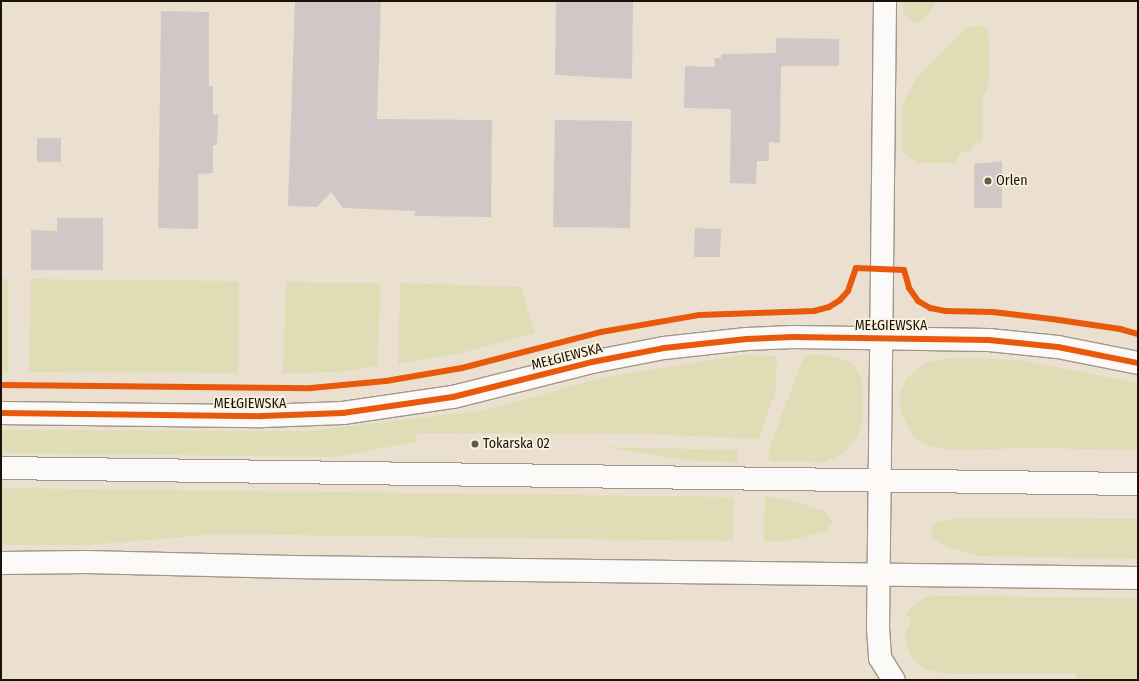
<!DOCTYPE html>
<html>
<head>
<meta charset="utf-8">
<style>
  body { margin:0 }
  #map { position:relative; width:1139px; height:681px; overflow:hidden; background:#ebe0cf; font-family:"Fira Sans Condensed",sans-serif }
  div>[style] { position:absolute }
  .green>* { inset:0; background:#deddb6 }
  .building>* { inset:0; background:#d0c8c7 }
  .roads { filter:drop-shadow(1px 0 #9f978a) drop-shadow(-1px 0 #9f978a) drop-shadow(0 1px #9f978a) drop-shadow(0 -1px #9f978a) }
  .minor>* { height:22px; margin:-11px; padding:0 11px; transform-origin:11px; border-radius:11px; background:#fcfaf8 }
  .secondary>* { height:22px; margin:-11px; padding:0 11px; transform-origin:11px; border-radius:11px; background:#fcfaf8 }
  .cycleway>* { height:6px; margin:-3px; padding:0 3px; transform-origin:3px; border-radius:3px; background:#e8590c }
  .dots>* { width:11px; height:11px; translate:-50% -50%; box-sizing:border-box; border:2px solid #fdf2df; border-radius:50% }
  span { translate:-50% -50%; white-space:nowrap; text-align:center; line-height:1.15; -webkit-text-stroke:3px #fdf2df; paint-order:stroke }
  .poi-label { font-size:14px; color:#191207 }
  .left { translate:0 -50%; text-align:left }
  .street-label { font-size:14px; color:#191207 }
  .frame { position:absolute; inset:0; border:2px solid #191207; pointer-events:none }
</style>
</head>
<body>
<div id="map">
  <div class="green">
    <div style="clip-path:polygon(902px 1px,937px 1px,927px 16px,922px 20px,914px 23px,904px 16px)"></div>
    <div style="clip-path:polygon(974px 26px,982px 26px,987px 31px,989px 38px,989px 79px,988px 88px,982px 99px,982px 143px,973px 143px,972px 150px,961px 152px,957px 158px,957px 163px,921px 163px,915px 161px,903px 152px,902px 114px,904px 102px,909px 91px,918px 77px,956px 38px,967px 27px)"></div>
    <div style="clip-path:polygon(1px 279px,8px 279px,8px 371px,1px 371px)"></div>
    <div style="clip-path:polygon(31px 279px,239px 281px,238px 373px,29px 372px)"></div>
    <div style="clip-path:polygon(286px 282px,381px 283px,377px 366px,352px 371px,283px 374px)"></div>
    <div style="clip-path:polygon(400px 283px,521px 287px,535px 333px,462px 353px,398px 364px)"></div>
    <div style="clip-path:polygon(805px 354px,833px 356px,852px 363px,862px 378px,863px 420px,856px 439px,842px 454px,825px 462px,769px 461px,769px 449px)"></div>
    <div style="clip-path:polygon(743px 355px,777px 356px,776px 390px,759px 439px,649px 434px,417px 433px,416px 442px,334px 457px,1px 453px,1px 430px,309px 431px,486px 410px,601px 378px)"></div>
    <div style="clip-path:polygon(973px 358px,1020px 360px,1138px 383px,1138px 450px,1028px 448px,955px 450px,932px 447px,914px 438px,902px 415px,899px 395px,907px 378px,924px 364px,943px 359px)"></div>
    <div style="clip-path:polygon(601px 447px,738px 450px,737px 462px,695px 461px)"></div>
    <div style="clip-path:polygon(1px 488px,734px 497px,733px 541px,217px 534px,88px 545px,1px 545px)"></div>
    <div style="clip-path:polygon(765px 497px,786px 499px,825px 511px,833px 522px,824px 532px,787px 541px,764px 542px)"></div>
    <div style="clip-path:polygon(957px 518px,1138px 519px,1138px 559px,978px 556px,948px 547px,932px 537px,931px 530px,933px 526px,939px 522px)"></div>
    <div style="clip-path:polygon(934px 596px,1138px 598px,1138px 680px,1076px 680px,1076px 673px,951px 674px,924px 669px,916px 663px,909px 652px,905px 639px,907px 630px,912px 620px,905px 614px,914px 605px,924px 598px)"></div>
  </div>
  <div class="building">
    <div style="clip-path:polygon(295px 1px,381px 1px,377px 119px,492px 120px,491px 217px,415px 216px,415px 211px,343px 208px,331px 192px,317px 207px,288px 206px)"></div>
    <div style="clip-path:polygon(556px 1px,633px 1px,632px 79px,555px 75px)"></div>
    <div style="clip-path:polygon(161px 11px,209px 12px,209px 86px,213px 86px,213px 115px,218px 114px,217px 145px,213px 145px,213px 173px,198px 174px,198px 229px,158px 228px)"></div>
    <div style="clip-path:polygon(776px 38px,839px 39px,839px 66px,781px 66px,780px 143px,769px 142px,769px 161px,757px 161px,756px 184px,730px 183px,731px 109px,684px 108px,685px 66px,715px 67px,714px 58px,721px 58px,721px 54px,776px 53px)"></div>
    <div style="clip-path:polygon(555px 120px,632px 121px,630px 228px,553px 227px)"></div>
    <div style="clip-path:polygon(37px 138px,61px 138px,61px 162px,37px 162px)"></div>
    <div style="clip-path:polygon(1002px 161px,1002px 208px,974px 208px,974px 164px)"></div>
    <div style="clip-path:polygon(57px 218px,103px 218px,103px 270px,31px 270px,31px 230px,57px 231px)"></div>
    <div style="clip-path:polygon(695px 228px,721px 229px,720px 257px,694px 257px)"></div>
  </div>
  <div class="roads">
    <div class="minor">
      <div style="left:885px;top:1px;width:627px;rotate:90.64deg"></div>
      <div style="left:878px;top:628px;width:30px;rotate:86deg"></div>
      <div style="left:880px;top:658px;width:26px;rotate:58deg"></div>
      <div style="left:1px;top:413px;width:261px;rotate:0.7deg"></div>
      <div style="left:262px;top:416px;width:81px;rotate:-2.1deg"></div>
      <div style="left:343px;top:413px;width:111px;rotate:-8.3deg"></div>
      <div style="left:453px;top:397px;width:143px;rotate:-14.1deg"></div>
      <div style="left:592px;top:362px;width:73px;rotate:-11deg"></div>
      <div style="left:664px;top:348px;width:83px;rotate:-6.2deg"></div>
      <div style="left:747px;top:339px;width:46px;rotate:-2.5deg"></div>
      <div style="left:793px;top:337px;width:196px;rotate:0.9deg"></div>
      <div style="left:989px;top:340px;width:69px;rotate:5.8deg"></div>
      <div style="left:1058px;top:347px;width:82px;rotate:11.3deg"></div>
    </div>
    <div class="secondary">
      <div style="left:1px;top:468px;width:1137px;rotate:0.81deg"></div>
      <div style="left:1px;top:563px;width:85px;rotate:-0.7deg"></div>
      <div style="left:86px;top:562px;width:206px;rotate:1.4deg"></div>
      <div style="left:292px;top:567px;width:846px;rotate:0.74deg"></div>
    </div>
  </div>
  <div class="cycleway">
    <div style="left:1px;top:385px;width:310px;rotate:0.6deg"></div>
    <div style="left:311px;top:388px;width:75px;rotate:-5.3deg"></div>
    <div style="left:386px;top:381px;width:77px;rotate:-9.7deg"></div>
    <div style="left:462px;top:368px;width:144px;rotate:-14.5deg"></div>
    <div style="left:601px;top:332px;width:99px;rotate:-9.8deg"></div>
    <div style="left:699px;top:315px;width:115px;rotate:-2deg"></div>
    <div style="left:814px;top:311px;width:16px;rotate:-15deg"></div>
    <div style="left:829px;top:307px;width:13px;rotate:-32deg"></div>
    <div style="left:840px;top:300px;width:12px;rotate:-48deg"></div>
    <div style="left:848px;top:291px;width:24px;rotate:-71deg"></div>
    <div style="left:856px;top:268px;width:48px;rotate:2.4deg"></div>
    <div style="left:904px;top:270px;width:19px;rotate:74deg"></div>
    <div style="left:909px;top:288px;width:16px;rotate:55deg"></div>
    <div style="left:918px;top:301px;width:14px;rotate:30deg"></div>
    <div style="left:930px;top:308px;width:15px;rotate:11deg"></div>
    <div style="left:945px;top:311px;width:48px;rotate:1.2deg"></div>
    <div style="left:993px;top:312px;width:59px;rotate:6.8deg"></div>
    <div style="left:1052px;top:319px;width:69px;rotate:8.4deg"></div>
    <div style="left:1120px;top:329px;width:19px;rotate:16deg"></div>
    <div style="left:1px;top:413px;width:261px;rotate:0.7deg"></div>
    <div style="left:262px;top:416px;width:81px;rotate:-2.1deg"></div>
    <div style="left:343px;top:413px;width:111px;rotate:-8.3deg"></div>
    <div style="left:453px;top:397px;width:143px;rotate:-14.1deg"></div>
    <div style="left:592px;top:362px;width:73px;rotate:-11deg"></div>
    <div style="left:664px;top:348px;width:83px;rotate:-6.2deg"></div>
    <div style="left:747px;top:339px;width:46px;rotate:-2.5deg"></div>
    <div style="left:793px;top:337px;width:196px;rotate:0.9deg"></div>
    <div style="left:989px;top:340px;width:69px;rotate:5.8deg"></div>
    <div style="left:1058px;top:347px;width:82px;rotate:11.3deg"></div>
  </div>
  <div class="dots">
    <div style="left:988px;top:181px;background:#625a4d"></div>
    <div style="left:475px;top:444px;background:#625a4d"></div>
  </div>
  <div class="poi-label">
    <span class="left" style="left:996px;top:181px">Orlen</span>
    <span class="left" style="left:483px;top:444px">Tokarska 02</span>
  </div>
  <div class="street-label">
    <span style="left:891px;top:326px">MEŁGIEWSKA</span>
    <span style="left:567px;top:357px;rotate:-14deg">MEŁGIEWSKA</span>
    <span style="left:250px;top:404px">MEŁGIEWSKA</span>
  </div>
  <div class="frame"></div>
</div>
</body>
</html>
